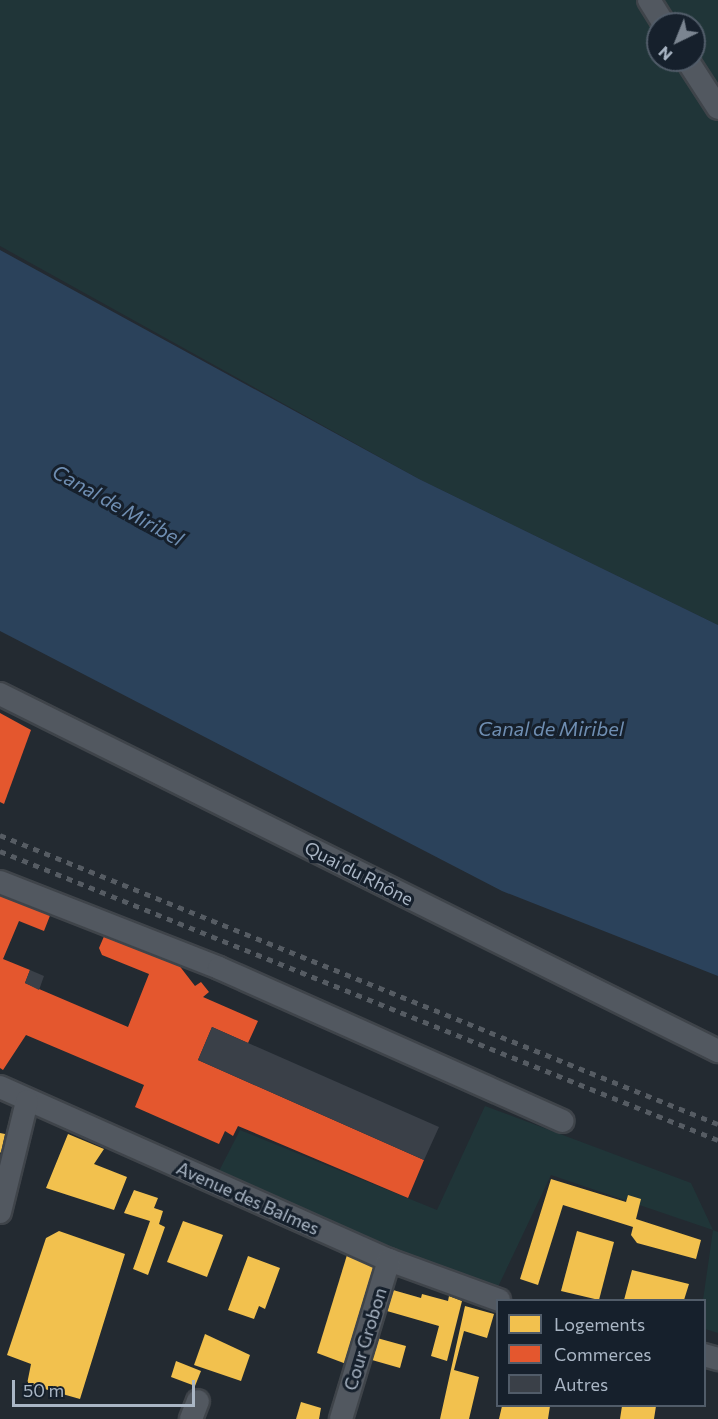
<!DOCTYPE html>
<html>
<head>
<meta charset="utf-8">
<style>
  body { margin:0 }
  #map { position:relative; width:718px; height:1419px; overflow:hidden; background:#232a31; font-family:Commissioner,sans-serif }
  div>[style] { position:absolute }
  .green>* { inset:0; background:#203538 }
  .water>* { inset:0; background:#2b425b }
  .homes>* { inset:0; background:#f2c14e }
  .shops>* { inset:0; background:#e4572e }
  .building>* { inset:0; background:#3a4048 }
  .roads { filter:drop-shadow(2px 0 #3f444a) drop-shadow(-2px 0 #3f444a) drop-shadow(0 2px #3f444a) drop-shadow(0 -2px #3f444a) }
  .street>* { height:22px; margin:-11px; padding:0 11px; transform-origin:11px; border-radius:11px; background:#525860 }
  .rail>* { height:4.5px; margin-top:-2.25px; transform-origin:0; background:repeating-linear-gradient(90deg,#565c63 0 6px,transparent 0 12px) }
  span { translate:-50% -50%; white-space:nowrap; text-align:center; line-height:1.15; -webkit-text-stroke:6px #16202c; paint-order:stroke }
  .street-label { font-size:18px; color:#aab6c5 }
  .water-label { font-size:20px; color:#6f8eb2; font-style:italic }
  .legend { position:absolute; left:496px; top:1299px; width:210px; height:108px; box-sizing:border-box; background:#16202c; border:2px solid #515c69; margin:0; padding:8px 10px; list-style:none; font-size:18px; color:#aab6c5 }
  .legend li { display:flex; align-items:center; gap:12px; height:30px }
  .legend b { width:30px; border:2px solid #515c69 }
  .north { position:absolute; left:646px; top:12px; width:60px; height:60px; box-sizing:border-box; background:#16202c; border:2px solid #515c69; border-radius:50%; rotate:223deg; font-size:16px; font-weight:700; line-height:24px; text-align:center; color:#aab6c5 }
  .north::after { content:''; display:block; margin:auto; width:21px; height:27px; background:#7b8591; clip-path:polygon(50% 0,100% 100%,50% 72%,0 100%) }
  .scale { position:absolute; left:12px; top:1380px; width:183px; height:27px; box-sizing:border-box; border:3px solid #aab6c5; border-top:0; padding-left:8px; font-size:18px; line-height:21px; white-space:nowrap; color:#aab6c5; -webkit-text-stroke:4px #16202c; paint-order:stroke }
</style>
</head>
<body>
<div id="map">
  <div class="green">
    <div style="clip-path:polygon(evenodd,0 0,718px 0,718px 625px,419px 479px,0 246px,0 0,658px 24px,694px 24px,694px 60px,658px 60px,658px 24px)"></div>
    <div style="clip-path:polygon(485px 1106px,691px 1183px,713px 1230px,718px 1232px,718px 1333px,705px 1329px,703px 1300px,713px 1230px,551px 1175px,497px 1289px,370px 1243px,218px 1173px,240px 1130px,437px 1210px)"></div>
  </div>
  <div class="water">
    <div style="clip-path:polygon(0 250px,419px 479px,718px 625px,718px 976px,502px 891px,0 631px)"></div>
  </div>
  <div class="homes">
    <div style="clip-path:polygon(0 1133px,5px 1134px,1px 1153px,0 1152px)"></div>
    <div style="clip-path:polygon(68px 1134px,104px 1149px,94px 1164px,127px 1177px,114px 1210px,46px 1188px)"></div>
    <div style="clip-path:polygon(551px 1179px,626px 1202px,628px 1195px,641px 1199px,636px 1219px,701px 1240px,696px 1259px,637px 1243px,631px 1235px,633px 1227px,563px 1205px,538px 1285px,520px 1279px)"></div>
    <div style="clip-path:polygon(134px 1190px,158px 1198px,154px 1208px,163px 1211px,159px 1224px,165px 1227px,148px 1275px,133px 1269px,150px 1221px,124px 1213px)"></div>
    <div style="clip-path:polygon(183px 1221px,223px 1235px,207px 1277px,167px 1262px)"></div>
    <div style="clip-path:polygon(59px 1231px,125px 1254px,80px 1399px,27px 1384px,31px 1364px,7px 1355px,46px 1238px)"></div>
    <div style="clip-path:polygon(577px 1231px,614px 1242px,599px 1300px,561px 1291px)"></div>
    <div style="clip-path:polygon(347px 1255px,380px 1269px,349px 1365px,317px 1353px)"></div>
    <div style="clip-path:polygon(248px 1256px,280px 1268px,265px 1309px,259px 1306px,254px 1319px,228px 1310px)"></div>
    <div style="clip-path:polygon(632px 1270px,689px 1284px,684px 1300px,624px 1300px)"></div>
    <div style="clip-path:polygon(386px 1288px,421px 1298px,422px 1294px,448px 1301px,449px 1296px,462px 1301px,447px 1361px,431px 1356px,439px 1326px,380px 1309px)"></div>
    <div style="clip-path:polygon(465px 1306px,494px 1314px,487px 1338px,464px 1331px,454px 1370px,479px 1377px,469px 1419px,440px 1419px)"></div>
    <div style="clip-path:polygon(205px 1334px,250px 1355px,241px 1381px,194px 1365px)"></div>
    <div style="clip-path:polygon(377px 1338px,406px 1346px,400px 1368px,365px 1358px,370px 1340px)"></div>
    <div style="clip-path:polygon(176px 1361px,201px 1371px,195px 1386px,171px 1377px)"></div>
    <div style="clip-path:polygon(301px 1402px,321px 1408px,319px 1419px,296px 1419px)"></div>
    <div style="clip-path:polygon(502px 1406px,550px 1406px,548px 1419px,499px 1419px)"></div>
    <div style="clip-path:polygon(622px 1406px,656px 1406px,654px 1419px,620px 1419px)"></div>
  </div>
  <div class="shops">
    <div style="clip-path:polygon(0 713px,31px 730px,4px 804px,0 802px)"></div>
    <div style="clip-path:polygon(0 891px,51px 913px,44px 931px,19px 921px,3px 959px,30px 970px,25px 983px,128px 1027px,149px 974px,102px 955px,99px 948px,105px 934px,178px 964px,195px 986px,201px 982px,209px 992px,203px 997px,258px 1021px,248px 1043px,212px 1027px,198px 1060px,424px 1160px,408px 1198px,238px 1126px,233px 1136px,225px 1131px,219px 1144px,135px 1107px,144px 1085px,26px 1035px,3px 1070px,0 1068px)"></div>
  </div>
  <div class="building">
    <div style="clip-path:polygon(30px 970px,44px 976px,39px 990px,25px 983px)"></div>
    <div style="clip-path:polygon(212px 1027px,439px 1127px,424px 1160px,198px 1060px)"></div>
  </div>
  <div class="roads">
    <div class="street">
      <div style="left:649px;top:0;width:28px;rotate:58deg"></div>
      <div style="left:687px;top:60px;width:57px;rotate:57.1deg"></div>
      <div style="left:0;top:694px;width:802px;rotate:26.44deg"></div>
      <div style="left:0;top:882px;width:235px;rotate:21.4deg"></div>
      <div style="left:219px;top:968px;width:376px;rotate:24deg"></div>
      <div style="left:0;top:1087px;width:426px;rotate:24deg"></div>
      <div style="left:389px;top:1260px;width:117px;rotate:20deg"></div>
      <div style="left:0;top:1212px;width:114px;rotate:-76.3deg"></div>
      <div style="left:704px;top:1355px;width:15px;rotate:16deg"></div>
      <div style="left:191px;top:1419px;width:19px;rotate:-69deg"></div>
      <div style="left:341px;top:1419px;width:166px;rotate:-73.2deg"></div>
    </div>
  </div>
  <div class="rail">
    <div style="left:0;top:835px;width:774px;rotate:21.93deg"></div>
    <div style="left:0;top:851px;width:774px;rotate:21.93deg"></div>
  </div>
  <div class="street-label">
    <span style="left:359px;top:873px;rotate:27deg">Quai du Rhône</span>
    <span style="left:248px;top:1198px;rotate:24deg">Avenue des Balmes</span>
    <span style="left:365px;top:1339px;rotate:-73deg">Cour Grobon</span>
  </div>
  <div class="water-label">
    <span style="left:118px;top:505px;rotate:29deg">Canal de Miribel</span>
    <span style="left:551px;top:728px">Canal de Miribel</span>
  </div>
  <ul class="legend">
  <li><b style="height:16px;background:#f2c14e"></b>Logements</li>
  <li><b style="height:16px;background:#e4572e"></b>Commerces</li>
  <li><b style="height:16px;background:#3a4048"></b>Autres</li>
  </ul>
  <div class="north">N</div>
  <div class="scale">50 m</div>
</div>
</body>
</html>
